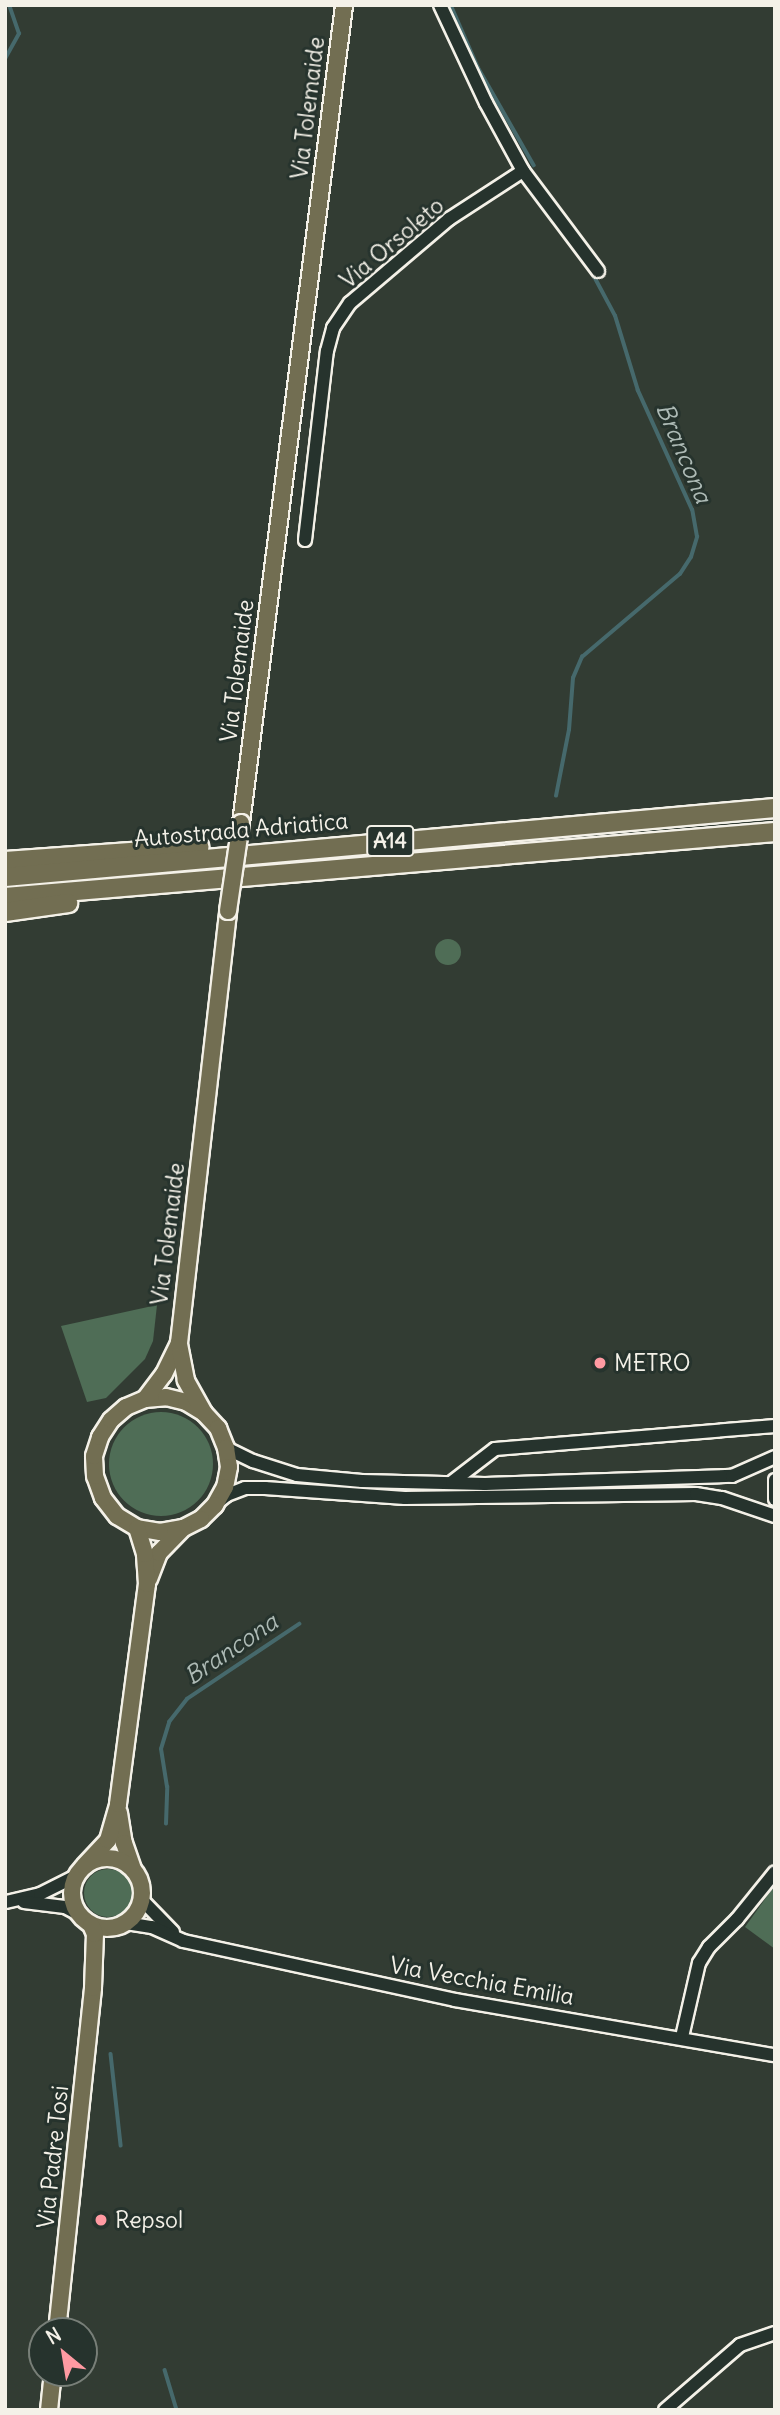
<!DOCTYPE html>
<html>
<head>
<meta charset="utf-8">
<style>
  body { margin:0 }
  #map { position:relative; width:780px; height:2415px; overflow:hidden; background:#323c33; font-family:Delius,sans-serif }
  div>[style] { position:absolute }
  .green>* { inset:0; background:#4f6d56 }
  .round { border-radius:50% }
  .stream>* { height:3.5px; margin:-1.75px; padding:0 1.75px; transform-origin:1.75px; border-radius:1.75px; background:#46696c }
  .roads { filter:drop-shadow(2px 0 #f4f1e8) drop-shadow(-2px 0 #f4f1e8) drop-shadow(0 2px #f4f1e8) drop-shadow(0 -2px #f4f1e8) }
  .minor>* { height:12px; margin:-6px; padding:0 6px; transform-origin:6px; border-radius:6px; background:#26332d }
  .major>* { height:16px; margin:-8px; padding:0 8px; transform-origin:8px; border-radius:8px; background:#726e52 }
  .major>.ring { margin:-8px; padding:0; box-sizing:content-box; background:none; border:16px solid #726e52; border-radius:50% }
  .highway>* { height:18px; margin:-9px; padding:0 9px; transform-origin:9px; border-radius:9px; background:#726e52 }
  .bridges { filter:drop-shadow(2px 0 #f4f1e8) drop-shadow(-2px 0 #f4f1e8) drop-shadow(0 2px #f4f1e8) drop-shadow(0 -2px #f4f1e8) }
  .major-bridge>* { height:16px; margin:-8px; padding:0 8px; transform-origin:8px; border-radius:8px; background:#726e52 }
  .dots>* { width:19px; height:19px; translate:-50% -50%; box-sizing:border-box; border:4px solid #26332d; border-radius:50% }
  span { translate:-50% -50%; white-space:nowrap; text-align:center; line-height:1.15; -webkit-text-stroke:6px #26332d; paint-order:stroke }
  .shield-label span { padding:2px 5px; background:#26332d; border:2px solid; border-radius:5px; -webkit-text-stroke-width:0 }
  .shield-label { font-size:21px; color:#f4f1e8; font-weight:700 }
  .street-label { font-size:23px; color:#f4f1e8 }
  .poi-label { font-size:23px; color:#f4f1e8 }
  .left { translate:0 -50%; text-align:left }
  .water-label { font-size:24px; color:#aebbb6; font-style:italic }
  .frame { position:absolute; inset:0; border:7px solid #f4f1e8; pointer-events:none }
  .north { position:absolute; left:28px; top:2317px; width:70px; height:70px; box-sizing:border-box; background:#26332d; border:2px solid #787f78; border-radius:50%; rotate:330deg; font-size:19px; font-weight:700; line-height:28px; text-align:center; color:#f4f1e8 }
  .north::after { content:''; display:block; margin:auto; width:24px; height:32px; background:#ff9aa2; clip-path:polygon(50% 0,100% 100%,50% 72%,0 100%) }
</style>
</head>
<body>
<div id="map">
  <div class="green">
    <div class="round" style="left:435px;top:939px;width:26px;height:26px"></div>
    <div style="clip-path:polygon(157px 1305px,153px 1341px,145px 1359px,106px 1398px,87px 1402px,61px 1326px)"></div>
    <div class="round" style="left:109px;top:1412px;width:104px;height:104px"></div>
    <div class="round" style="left:84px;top:1869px;width:48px;height:48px"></div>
    <div style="clip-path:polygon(775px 1885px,775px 1949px,745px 1927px)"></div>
  </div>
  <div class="stream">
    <div style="left:451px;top:5px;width:68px;rotate:66.5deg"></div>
    <div style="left:478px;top:67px;width:113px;rotate:60.3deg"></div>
    <div style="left:5px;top:59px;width:29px;rotate:-61deg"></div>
    <div style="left:19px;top:34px;width:31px;rotate:-109deg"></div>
    <div style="left:556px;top:796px;width:67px;rotate:-78.9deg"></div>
    <div style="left:569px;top:730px;width:52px;rotate:-85.6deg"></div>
    <div style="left:573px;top:678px;width:23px;rotate:-67deg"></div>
    <div style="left:582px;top:657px;width:128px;rotate:-40.3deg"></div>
    <div style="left:680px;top:574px;width:20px;rotate:-57deg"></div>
    <div style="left:691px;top:557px;width:21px;rotate:-73deg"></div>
    <div style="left:697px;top:537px;width:27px;rotate:-100deg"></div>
    <div style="left:692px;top:510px;width:131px;rotate:-114.4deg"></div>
    <div style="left:638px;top:391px;width:78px;rotate:-107deg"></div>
    <div style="left:615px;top:316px;width:49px;rotate:-118.1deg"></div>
    <div style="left:166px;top:1824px;width:37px;rotate:-88deg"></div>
    <div style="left:167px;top:1787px;width:38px;rotate:-99deg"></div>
    <div style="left:161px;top:1749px;width:28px;rotate:-73deg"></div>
    <div style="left:169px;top:1722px;width:29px;rotate:-52deg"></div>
    <div style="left:187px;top:1699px;width:135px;rotate:-33.8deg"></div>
    <div style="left:111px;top:2054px;width:92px;rotate:83.7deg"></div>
    <div style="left:165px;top:2370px;width:42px;rotate:73.3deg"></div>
  </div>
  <div class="roads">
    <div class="minor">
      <div style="left:440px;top:5px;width:108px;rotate:64.9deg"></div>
      <div style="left:486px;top:103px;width:77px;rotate:61.4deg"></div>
      <div style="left:523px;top:171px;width:125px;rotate:53.1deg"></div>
      <div style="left:305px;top:540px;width:190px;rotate:-83.4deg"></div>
      <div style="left:327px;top:351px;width:24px;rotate:-75deg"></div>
      <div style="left:333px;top:328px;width:30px;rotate:-56deg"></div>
      <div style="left:350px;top:303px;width:130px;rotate:-40.3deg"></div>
      <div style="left:449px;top:219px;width:88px;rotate:-33deg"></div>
      <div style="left:226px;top:1448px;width:30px;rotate:26deg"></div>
      <div style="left:253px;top:1461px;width:46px;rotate:17.7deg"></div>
      <div style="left:297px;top:1475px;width:65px;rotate:5.3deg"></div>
      <div style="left:362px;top:1481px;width:123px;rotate:1.4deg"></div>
      <div style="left:485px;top:1484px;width:247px;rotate:-1.9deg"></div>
      <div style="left:732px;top:1476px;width:47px;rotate:-23.8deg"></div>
      <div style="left:775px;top:1480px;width:19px;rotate:90deg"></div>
      <div style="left:452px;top:1482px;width:54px;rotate:-37.5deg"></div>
      <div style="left:495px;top:1449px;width:281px;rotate:-4.7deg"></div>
      <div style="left:218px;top:1502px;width:11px;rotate:-38deg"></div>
      <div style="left:227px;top:1495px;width:19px;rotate:-21deg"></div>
      <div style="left:245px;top:1488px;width:20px"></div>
      <div style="left:265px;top:1488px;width:140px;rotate:4.1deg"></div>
      <div style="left:405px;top:1498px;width:291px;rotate:-0.8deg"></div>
      <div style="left:696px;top:1494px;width:26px;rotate:9deg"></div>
      <div style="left:722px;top:1498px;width:56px;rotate:18.8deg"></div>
      <div style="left:141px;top:1899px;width:46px;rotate:45.9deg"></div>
      <div style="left:6px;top:1902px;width:35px;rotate:-13deg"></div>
      <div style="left:40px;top:1894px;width:40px;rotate:-26.6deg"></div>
      <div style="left:24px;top:1902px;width:41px;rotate:7deg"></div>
      <div style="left:65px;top:1907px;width:15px;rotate:28deg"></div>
      <div style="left:126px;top:1923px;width:26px;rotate:9deg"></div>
      <div style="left:152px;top:1927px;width:34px;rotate:24deg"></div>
      <div style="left:183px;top:1941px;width:278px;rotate:12.2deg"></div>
      <div style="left:455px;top:2000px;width:325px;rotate:9.8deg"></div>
      <div style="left:682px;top:2037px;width:76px;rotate:-77.1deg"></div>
      <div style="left:699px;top:1963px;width:19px;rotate:-58deg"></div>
      <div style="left:709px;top:1947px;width:40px;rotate:-45deg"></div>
      <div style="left:737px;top:1919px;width:60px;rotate:-51deg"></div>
      <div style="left:665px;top:2410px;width:99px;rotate:-40.9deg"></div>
      <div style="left:740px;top:2345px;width:37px;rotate:-19deg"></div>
    </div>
    <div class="major">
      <div style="left:241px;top:823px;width:824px;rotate:-82.82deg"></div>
      <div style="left:145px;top:1399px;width:21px;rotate:-5deg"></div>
      <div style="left:166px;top:1397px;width:21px;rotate:14deg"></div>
      <div style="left:186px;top:1402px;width:21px;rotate:31deg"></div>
      <div style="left:204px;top:1413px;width:21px;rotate:47deg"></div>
      <div style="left:218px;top:1428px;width:22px;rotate:68deg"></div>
      <div style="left:226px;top:1448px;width:19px;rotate:81deg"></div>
      <div style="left:229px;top:1467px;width:20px;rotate:101deg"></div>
      <div style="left:225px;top:1487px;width:21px;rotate:119deg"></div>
      <div style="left:215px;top:1505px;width:20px;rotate:135deg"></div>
      <div style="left:201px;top:1519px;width:20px;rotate:153deg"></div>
      <div style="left:183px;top:1528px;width:23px;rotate:170deg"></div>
      <div style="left:160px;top:1532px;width:23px;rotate:-170deg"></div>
      <div style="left:137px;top:1528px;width:23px;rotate:-149deg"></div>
      <div style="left:117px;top:1516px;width:23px;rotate:-128deg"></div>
      <div style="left:103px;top:1498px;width:23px;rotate:-110deg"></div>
      <div style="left:95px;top:1476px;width:20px;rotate:-93deg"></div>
      <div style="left:94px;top:1456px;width:20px;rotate:-72deg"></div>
      <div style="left:100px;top:1437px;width:20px;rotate:-57deg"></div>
      <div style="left:111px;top:1420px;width:20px;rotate:-41deg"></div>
      <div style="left:126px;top:1407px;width:21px;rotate:-23deg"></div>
      <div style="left:145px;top:1399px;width:31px;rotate:-53deg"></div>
      <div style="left:164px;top:1374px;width:34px;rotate:-64deg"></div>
      <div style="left:204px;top:1413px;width:38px;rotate:-119deg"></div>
      <div style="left:186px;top:1380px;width:38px;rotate:-101deg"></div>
      <div style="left:179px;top:1343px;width:435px;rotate:-83.5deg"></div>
      <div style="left:149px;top:1579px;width:28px;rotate:-69deg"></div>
      <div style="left:159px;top:1553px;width:35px;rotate:-46deg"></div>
      <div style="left:119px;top:1813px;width:30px;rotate:81deg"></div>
      <div style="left:124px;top:1843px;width:28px;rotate:71deg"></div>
      <div class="ring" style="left:72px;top:1858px;width:54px;height:54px"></div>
      <div style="left:84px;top:1866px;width:35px;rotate:-47deg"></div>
      <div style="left:108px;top:1840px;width:37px;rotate:-74deg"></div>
      <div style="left:118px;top:1804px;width:222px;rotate:-82.5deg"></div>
      <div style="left:147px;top:1584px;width:30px;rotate:-94deg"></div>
      <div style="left:145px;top:1554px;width:27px;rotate:-107deg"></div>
      <div style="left:57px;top:2331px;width:345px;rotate:-84deg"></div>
      <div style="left:93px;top:1988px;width:54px;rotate:-87.9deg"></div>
      <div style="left:95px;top:1934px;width:10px;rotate:-114deg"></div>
      <div style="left:49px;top:2410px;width:37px;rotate:-84deg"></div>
    </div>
    <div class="highway">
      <div style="left:5px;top:861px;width:195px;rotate:-4.1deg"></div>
      <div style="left:5px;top:877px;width:773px;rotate:-5.12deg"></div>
      <div style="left:5px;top:897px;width:773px;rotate:-4.83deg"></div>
      <div style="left:5px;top:912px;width:64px;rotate:-8.1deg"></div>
    </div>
  </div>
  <div class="bridges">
    <div class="major-bridge">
      <div style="left:228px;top:911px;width:89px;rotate:-81.6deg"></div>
    </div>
  </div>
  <div class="dots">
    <div style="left:600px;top:1363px;background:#ff9aa2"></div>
    <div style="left:101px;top:2220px;background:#ff9aa2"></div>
  </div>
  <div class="shield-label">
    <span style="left:390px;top:841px">A14</span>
  </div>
  <div class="street-label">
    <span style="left:308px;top:108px;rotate:-83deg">Via Tolemaide</span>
    <span style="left:392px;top:243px;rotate:-40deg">Via Orsoleto</span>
    <span style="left:237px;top:671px;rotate:-83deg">Via Tolemaide</span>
    <span style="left:241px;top:830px;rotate:-5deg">Autostrada Adriatica</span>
    <span style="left:168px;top:1234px;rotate:-83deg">Via Tolemaide</span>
    <span style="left:482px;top:1981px;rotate:10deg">Via Vecchia Emilia</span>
    <span style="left:53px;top:2157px;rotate:-84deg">Via Padre Tosi</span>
  </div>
  <div class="poi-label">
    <span class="left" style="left:614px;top:1363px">METRO</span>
    <span class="left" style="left:115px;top:2220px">Repsol</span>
  </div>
  <div class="water-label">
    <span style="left:684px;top:453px;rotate:67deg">Brancona</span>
    <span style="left:231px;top:1649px;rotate:-34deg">Brancona</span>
  </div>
  <div class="frame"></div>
  <div class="north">N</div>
</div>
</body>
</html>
